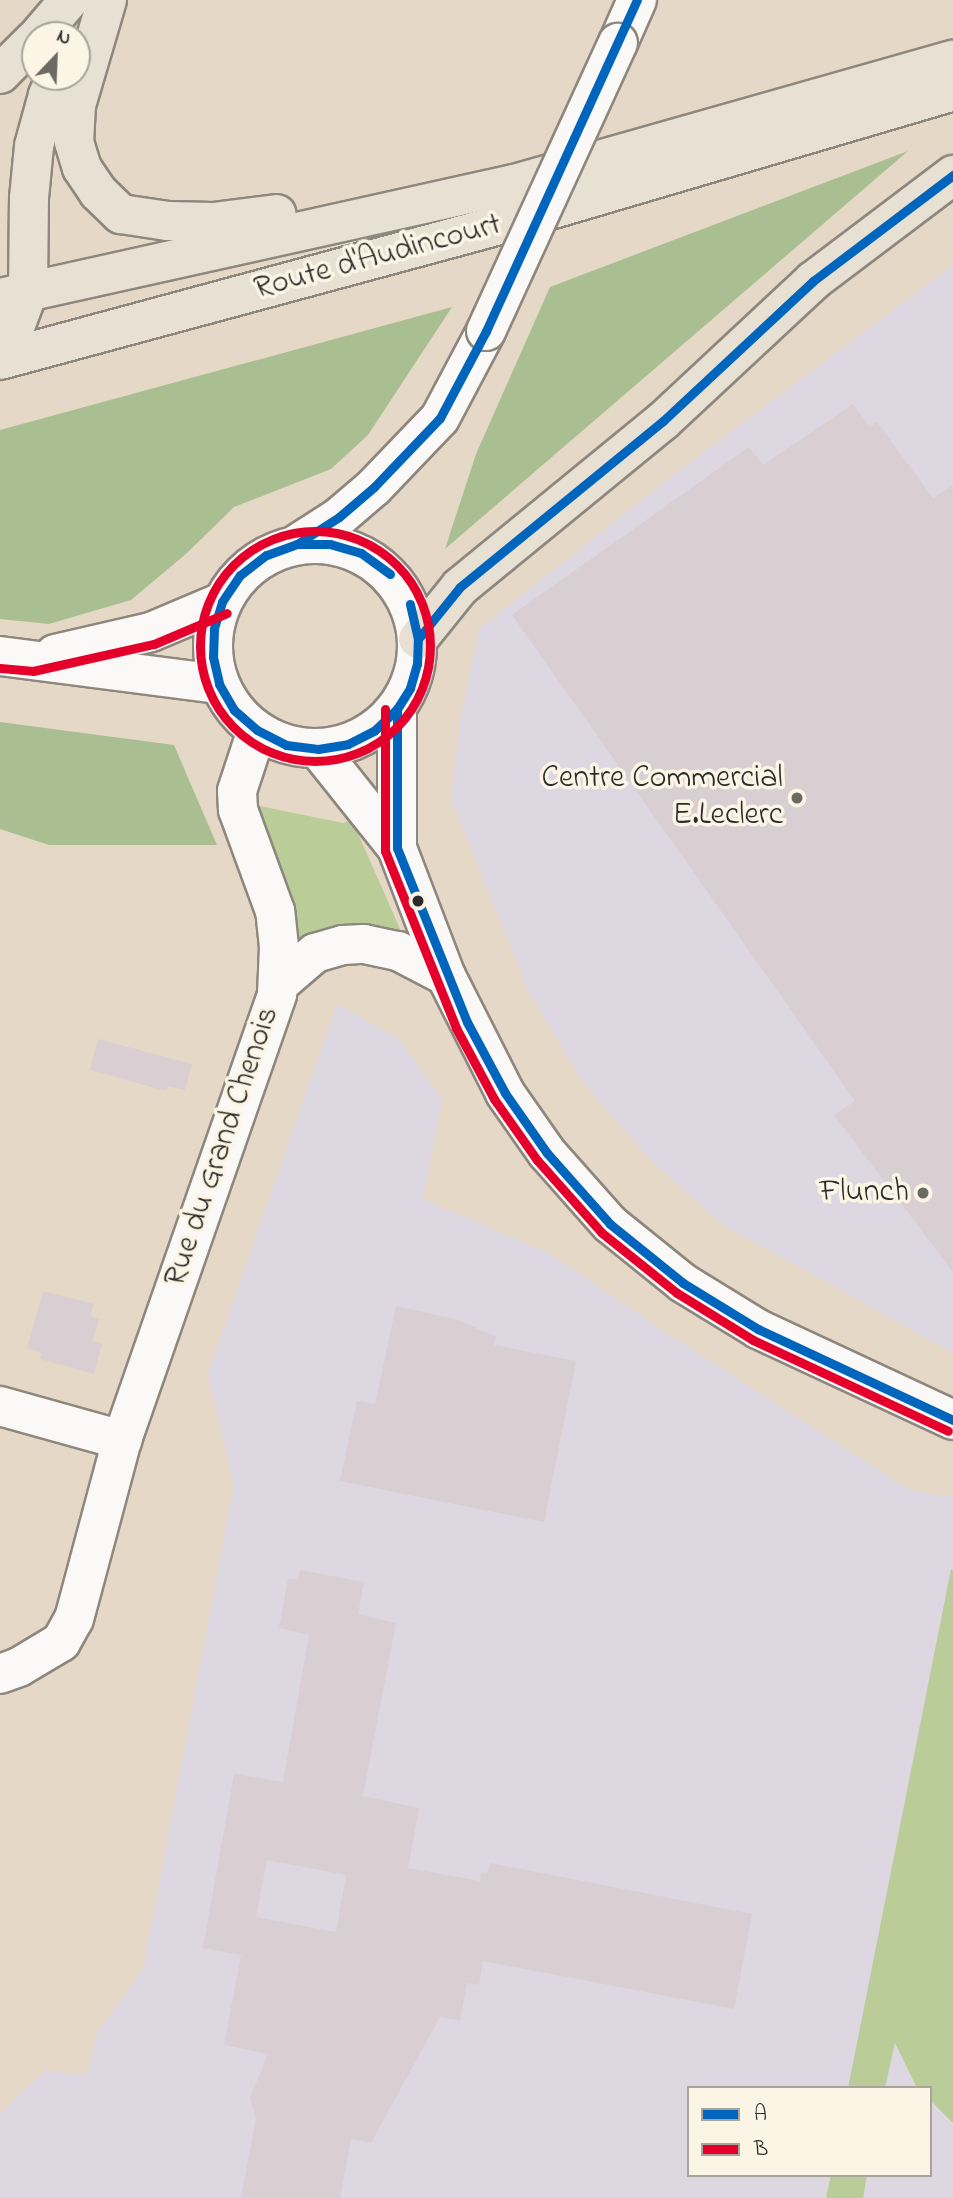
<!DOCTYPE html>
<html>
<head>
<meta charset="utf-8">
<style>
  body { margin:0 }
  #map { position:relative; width:953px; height:2198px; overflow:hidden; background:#e5d8c7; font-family:"Indie Flower",sans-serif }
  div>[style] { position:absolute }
  .built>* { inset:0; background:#ddd7e2 }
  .green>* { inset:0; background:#bacd98 }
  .forest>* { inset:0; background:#a9bf91 }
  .building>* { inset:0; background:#d9cfd2 }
  .roads { filter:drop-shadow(2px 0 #8e877e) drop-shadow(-2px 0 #8e877e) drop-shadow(0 2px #8e877e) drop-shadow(0 -2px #8e877e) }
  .minor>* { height:38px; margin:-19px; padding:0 19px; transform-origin:19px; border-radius:19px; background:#fbf9f7 }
  .minor>.ring { margin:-19px; padding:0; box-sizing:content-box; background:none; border:38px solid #fbf9f7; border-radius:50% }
  .major>* { height:38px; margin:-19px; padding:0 19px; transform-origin:19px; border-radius:19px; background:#e7e0d3 }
  .bridges { filter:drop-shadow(2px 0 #8e877e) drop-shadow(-2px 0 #8e877e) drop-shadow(0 2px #8e877e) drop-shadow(0 -2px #8e877e) }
  .minor-bridge>* { height:38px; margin:-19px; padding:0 19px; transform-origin:19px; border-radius:19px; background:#fbf9f7 }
  .bus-1>* { height:9px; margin:-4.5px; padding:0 4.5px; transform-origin:4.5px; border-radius:4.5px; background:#0065bd }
  .bus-2>* { height:9px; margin:-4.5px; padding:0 4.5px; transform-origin:4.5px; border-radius:4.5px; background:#e4002b }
  .bus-2>.ring { margin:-4.5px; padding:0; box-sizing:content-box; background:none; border:9px solid #e4002b; border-radius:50% }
  .dots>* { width:19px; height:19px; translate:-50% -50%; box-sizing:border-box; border:4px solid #fcf5e5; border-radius:50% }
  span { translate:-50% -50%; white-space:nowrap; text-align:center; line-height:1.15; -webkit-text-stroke:7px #fcf5e5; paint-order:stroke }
  .street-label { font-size:32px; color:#2b2b2b }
  .poi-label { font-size:32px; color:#2b2b2b }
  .right { translate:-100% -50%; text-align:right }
  .legend { position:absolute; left:687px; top:2086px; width:245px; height:91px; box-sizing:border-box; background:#fcf5e5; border:2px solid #a8a49b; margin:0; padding:9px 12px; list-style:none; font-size:21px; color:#2b2b2b }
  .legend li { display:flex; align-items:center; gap:14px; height:35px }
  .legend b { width:35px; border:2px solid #a8a49b }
  .north { position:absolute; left:21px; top:21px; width:70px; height:70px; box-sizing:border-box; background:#fcf5e5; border:2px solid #a8a49b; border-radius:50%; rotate:23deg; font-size:19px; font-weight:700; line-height:28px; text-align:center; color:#2b2b2b }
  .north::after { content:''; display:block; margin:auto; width:24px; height:32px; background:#6c6862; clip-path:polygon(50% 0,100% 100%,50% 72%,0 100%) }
</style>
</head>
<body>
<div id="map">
  <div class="built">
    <div style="clip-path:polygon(953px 265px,953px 1353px,722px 1224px,648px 1157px,583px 1082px,529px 992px,451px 799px,461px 716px,479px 629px,682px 468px)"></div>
    <div style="clip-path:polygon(evenodd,337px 1004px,399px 1039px,442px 1098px,423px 1199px,549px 1253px,667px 1333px,910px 1490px,953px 1497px,953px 2198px,0 2198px,0 2113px,46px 2070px,87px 2075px,97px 2033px,143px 1969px,234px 1486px,208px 1374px,337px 1004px,689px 2088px,930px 2088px,930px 2175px,689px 2175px,689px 2088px)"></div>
  </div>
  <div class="green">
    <div style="clip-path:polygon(255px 805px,343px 823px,352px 820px,404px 938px,298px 945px,285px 877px)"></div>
    <div style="clip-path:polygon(951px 1569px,953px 1570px,953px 2123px,930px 2100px,930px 2088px,916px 2086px,895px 2043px,885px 2088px,848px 2088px)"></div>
    <div style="clip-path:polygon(831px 2175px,867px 2175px,863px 2198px,826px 2198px)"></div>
  </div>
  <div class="forest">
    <div style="clip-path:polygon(908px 151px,445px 549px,476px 454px,550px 287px)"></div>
    <div style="clip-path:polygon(452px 307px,368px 435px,331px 469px,234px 507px,187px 553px,131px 600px,49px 624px,0 619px,0 430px)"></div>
    <div style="clip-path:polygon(0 722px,174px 745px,217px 845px,49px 845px,0 829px)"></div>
  </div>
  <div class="building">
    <div style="clip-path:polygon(853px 404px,870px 427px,877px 422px,933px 498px,953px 485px,953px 1272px,834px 1115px,855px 1101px,512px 615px,749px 447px,763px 465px)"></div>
    <div style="clip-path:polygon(98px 1039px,192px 1064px,185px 1090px,168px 1086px,166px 1091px,90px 1070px)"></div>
    <div style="clip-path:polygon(43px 1291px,94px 1304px,90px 1316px,99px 1319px,93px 1341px,102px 1344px,94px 1374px,40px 1359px,42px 1353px,27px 1348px)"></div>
    <div style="clip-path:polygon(396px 1306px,456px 1319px,496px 1337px,494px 1345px,576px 1361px,544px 1522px,340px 1481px,357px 1401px,375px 1404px)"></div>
    <div style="clip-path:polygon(evenodd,300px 1570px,364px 1582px,358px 1614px,396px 1623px,363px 1796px,419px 1808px,408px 1868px,480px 1881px,481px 1872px,488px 1873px,490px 1863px,752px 1914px,734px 2009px,483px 1961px,479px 1985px,467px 1983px,460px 2021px,440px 2017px,371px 2143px,351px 2139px,340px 2198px,241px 2198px,256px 2118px,250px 2098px,268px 2054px,224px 2045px,241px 1955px,203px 1948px,234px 1774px,283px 1782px,309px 1635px,279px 1628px,288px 1579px,298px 1580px,300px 1570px,267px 1860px,346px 1875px,336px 1932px,256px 1917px,267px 1860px)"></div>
  </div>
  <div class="roads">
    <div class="minor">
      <div style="left:618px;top:43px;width:47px;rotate:-66.2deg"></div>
      <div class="ring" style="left:213px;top:544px;width:166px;height:166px"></div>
      <div style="left:297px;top:544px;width:50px;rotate:-32.7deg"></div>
      <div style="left:339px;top:517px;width:46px;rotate:-40.6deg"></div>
      <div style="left:374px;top:487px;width:95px;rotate:-46.3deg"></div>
      <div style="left:440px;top:418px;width:98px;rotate:-62.1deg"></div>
      <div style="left:55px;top:654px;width:98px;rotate:-12.9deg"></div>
      <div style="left:151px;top:632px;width:77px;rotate:-22.9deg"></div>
      <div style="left:0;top:656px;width:221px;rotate:7.3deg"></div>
      <div style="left:318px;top:749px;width:127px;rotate:51.4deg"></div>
      <div style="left:397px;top:848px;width:137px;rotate:69.1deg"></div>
      <div style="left:446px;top:976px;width:131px;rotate:63.2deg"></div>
      <div style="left:505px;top:1093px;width:73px;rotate:55deg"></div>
      <div style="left:547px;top:1153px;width:95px;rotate:48.4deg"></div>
      <div style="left:610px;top:1224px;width:94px;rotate:38.9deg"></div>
      <div style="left:683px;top:1283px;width:88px;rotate:31.5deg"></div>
      <div style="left:758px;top:1329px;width:215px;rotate:25deg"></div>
      <div style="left:397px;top:848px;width:139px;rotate:-90deg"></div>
      <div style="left:280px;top:983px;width:46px;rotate:-40.6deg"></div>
      <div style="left:315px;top:953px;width:29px;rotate:-16deg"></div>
      <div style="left:343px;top:945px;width:21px;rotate:-3deg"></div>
      <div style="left:364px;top:944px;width:35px;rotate:12deg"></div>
      <div style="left:398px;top:951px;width:54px;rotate:27.5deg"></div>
      <div style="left:0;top:1406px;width:127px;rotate:15.6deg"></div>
      <div style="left:0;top:1674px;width:20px;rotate:-20deg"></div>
      <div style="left:19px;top:1667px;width:49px;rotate:-30.8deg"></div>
      <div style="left:61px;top:1642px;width:26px;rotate:-61deg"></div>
      <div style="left:74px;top:1619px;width:185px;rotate:-75deg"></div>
      <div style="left:122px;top:1440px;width:472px;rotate:-70.8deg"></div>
      <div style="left:277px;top:994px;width:47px;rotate:-87.6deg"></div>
      <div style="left:279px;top:947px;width:36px;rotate:-96deg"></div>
      <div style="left:275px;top:911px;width:108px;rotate:-110.1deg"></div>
      <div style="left:238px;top:810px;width:19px;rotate:-93deg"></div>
      <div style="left:237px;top:791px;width:64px;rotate:-71.8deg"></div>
    </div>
    <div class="major">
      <div style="left:107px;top:0;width:109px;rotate:106.4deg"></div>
      <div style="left:76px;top:105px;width:37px;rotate:93deg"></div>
      <div style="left:74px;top:142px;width:27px;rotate:73deg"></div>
      <div style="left:82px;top:168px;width:29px;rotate:56deg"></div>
      <div style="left:98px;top:192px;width:32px;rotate:44deg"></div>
      <div style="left:121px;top:214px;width:48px;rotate:8.5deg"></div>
      <div style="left:168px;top:221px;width:45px;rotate:1.3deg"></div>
      <div style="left:213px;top:222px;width:64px;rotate:-7.2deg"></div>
      <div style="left:39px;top:35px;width:46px;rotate:-49.4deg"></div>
      <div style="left:0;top:74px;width:49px;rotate:-45deg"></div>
      <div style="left:0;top:298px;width:526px;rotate:-12.51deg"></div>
      <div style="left:514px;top:184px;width:456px;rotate:-15.8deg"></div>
      <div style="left:3px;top:359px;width:72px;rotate:-69.5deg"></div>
      <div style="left:28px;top:292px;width:94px;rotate:-89.4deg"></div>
      <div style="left:29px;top:198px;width:52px;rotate:-84.5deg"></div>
      <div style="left:34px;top:146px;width:53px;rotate:-74.6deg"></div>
      <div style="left:48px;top:95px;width:20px;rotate:-66deg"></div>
      <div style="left:0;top:360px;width:502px;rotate:-15.12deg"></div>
      <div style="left:485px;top:229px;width:488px;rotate:-16.4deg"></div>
      <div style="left:418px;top:639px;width:67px;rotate:-51.1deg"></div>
      <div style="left:460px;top:587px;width:262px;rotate:-39.3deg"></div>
      <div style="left:663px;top:421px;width:205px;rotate:-43deg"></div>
      <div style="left:813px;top:281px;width:176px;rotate:-37.1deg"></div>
    </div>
  </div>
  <div class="bridges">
    <div class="minor-bridge">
      <div style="left:486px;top:331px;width:317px;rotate:-65.4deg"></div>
    </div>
  </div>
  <div class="bus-1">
    <div style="left:297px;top:544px;width:50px;rotate:-32.7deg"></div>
    <div style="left:339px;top:517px;width:46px;rotate:-40.6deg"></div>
    <div style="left:374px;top:487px;width:95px;rotate:-46.3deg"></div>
    <div style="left:440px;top:418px;width:98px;rotate:-62.1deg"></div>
    <div style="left:486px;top:331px;width:364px;rotate:-65.5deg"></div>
    <div style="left:390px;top:574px;width:36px;rotate:-144deg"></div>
    <div style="left:361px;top:553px;width:32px;rotate:-164deg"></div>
    <div style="left:330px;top:544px;width:33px;rotate:180deg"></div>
    <div style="left:297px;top:544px;width:33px;rotate:160deg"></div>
    <div style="left:266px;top:555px;width:33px;rotate:142deg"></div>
    <div style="left:240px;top:575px;width:32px;rotate:124deg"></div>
    <div style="left:222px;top:602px;width:28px;rotate:107deg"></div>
    <div style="left:214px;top:629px;width:28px;rotate:92deg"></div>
    <div style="left:213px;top:657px;width:28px;rotate:77deg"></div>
    <div style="left:219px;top:684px;width:30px;rotate:60deg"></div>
    <div style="left:234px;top:710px;width:30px;rotate:41deg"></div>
    <div style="left:257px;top:730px;width:33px;rotate:27deg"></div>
    <div style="left:286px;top:745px;width:32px;rotate:7deg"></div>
    <div style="left:318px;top:749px;width:30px;rotate:-9deg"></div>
    <div style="left:348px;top:744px;width:30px;rotate:-27deg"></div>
    <div style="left:375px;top:730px;width:30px;rotate:-44deg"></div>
    <div style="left:397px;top:709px;width:25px;rotate:-58deg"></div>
    <div style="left:410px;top:688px;width:25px;rotate:-74deg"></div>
    <div style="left:417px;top:664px;width:25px;rotate:-88deg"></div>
    <div style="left:418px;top:639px;width:36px;rotate:-103deg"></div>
    <div style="left:418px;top:639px;width:67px;rotate:-51.1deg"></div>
    <div style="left:460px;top:587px;width:262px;rotate:-39.3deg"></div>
    <div style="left:663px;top:421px;width:205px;rotate:-43deg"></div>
    <div style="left:813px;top:281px;width:176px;rotate:-37.1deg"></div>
    <div style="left:397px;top:709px;width:139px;rotate:90deg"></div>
    <div style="left:397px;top:848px;width:188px;rotate:68.1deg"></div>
    <div style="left:467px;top:1022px;width:81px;rotate:61.8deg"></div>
    <div style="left:505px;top:1093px;width:73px;rotate:55deg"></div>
    <div style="left:547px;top:1153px;width:95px;rotate:48.4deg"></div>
    <div style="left:610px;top:1224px;width:94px;rotate:38.9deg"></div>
    <div style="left:683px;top:1283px;width:88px;rotate:31.5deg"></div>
    <div style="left:758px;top:1329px;width:215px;rotate:25deg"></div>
  </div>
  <div class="bus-2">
    <div class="ring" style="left:200px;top:531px;width:221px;height:221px"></div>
    <div style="left:0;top:668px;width:33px;rotate:5deg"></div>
    <div style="left:33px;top:671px;width:124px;rotate:-12.6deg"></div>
    <div style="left:154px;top:644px;width:79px;rotate:-23deg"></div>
    <div style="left:385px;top:709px;width:142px;rotate:90deg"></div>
    <div style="left:385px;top:851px;width:191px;rotate:68.1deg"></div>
    <div style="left:456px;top:1028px;width:81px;rotate:61.8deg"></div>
    <div style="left:494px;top:1099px;width:75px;rotate:54.8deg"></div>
    <div style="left:537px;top:1160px;width:98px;rotate:48.3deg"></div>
    <div style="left:602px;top:1233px;width:96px;rotate:38.7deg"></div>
    <div style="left:677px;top:1293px;width:89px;rotate:31.7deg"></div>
    <div style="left:753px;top:1340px;width:215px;rotate:25deg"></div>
  </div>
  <div class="dots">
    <div style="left:797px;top:798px;background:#6c6862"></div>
    <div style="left:418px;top:901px;background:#2b2b2b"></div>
    <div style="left:923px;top:1193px;background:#6c6862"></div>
  </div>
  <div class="street-label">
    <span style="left:378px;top:258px;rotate:-15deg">Route d'Audincourt</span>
    <span style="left:223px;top:1147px;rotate:-71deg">Rue du Grand Chenois</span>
  </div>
  <div class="poi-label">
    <span class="right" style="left:783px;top:798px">Centre Commercial<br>E.Leclerc</span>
    <span class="right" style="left:909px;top:1193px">Flunch</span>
  </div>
  <ul class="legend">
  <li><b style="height:9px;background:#0065bd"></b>A</li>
  <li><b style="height:9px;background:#e4002b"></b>B</li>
  </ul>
  <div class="north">N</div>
</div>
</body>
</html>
